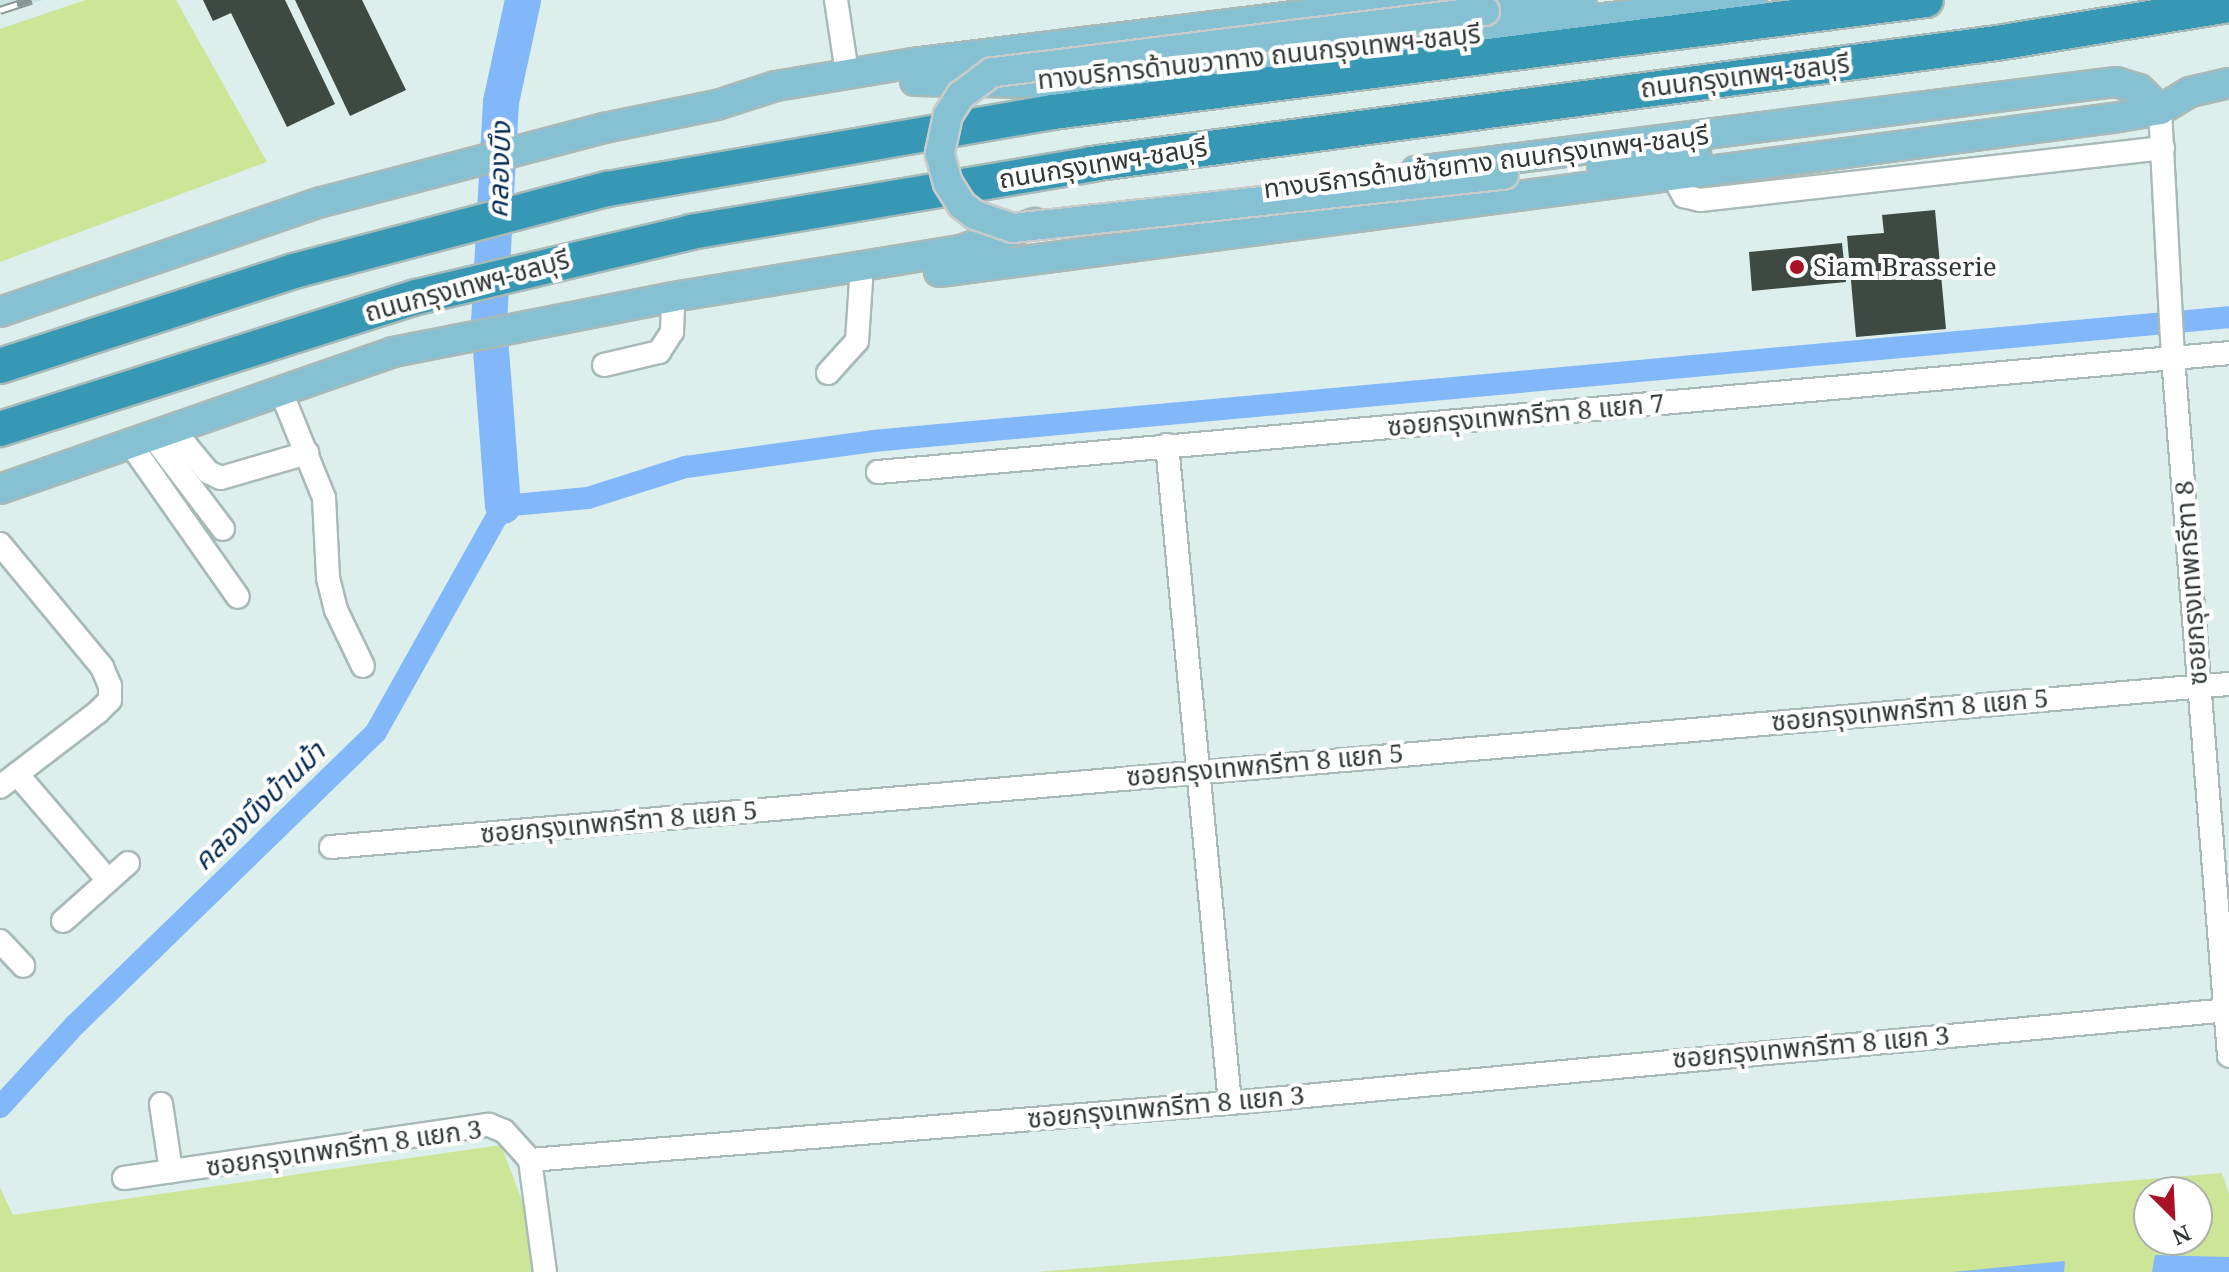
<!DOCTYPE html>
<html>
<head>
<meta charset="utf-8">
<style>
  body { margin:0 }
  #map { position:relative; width:2229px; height:1272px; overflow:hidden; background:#dcefec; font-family:"Noto Serif","Noto Sans Thai",serif }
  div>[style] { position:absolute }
  .built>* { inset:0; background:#c8e4e1 }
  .green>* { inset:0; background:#cde596 }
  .water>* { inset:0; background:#82b7fa }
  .canal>* { height:22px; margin:-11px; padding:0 11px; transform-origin:11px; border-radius:11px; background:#82b7fa }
  .river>* { height:36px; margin:-18px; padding:0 18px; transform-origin:18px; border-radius:18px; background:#82b7fa }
  .building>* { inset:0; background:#3d4941 }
  .roads { filter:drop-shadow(2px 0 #a8bab8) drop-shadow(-2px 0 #a8bab8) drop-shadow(0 2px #a8bab8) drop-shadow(0 -2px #a8bab8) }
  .minor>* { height:22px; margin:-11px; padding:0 11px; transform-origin:11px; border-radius:11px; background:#fff }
  .major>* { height:28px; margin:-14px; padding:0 14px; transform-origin:14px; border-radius:14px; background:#86c1d3 }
  .highway>* { height:34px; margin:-17px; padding:0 17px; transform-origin:17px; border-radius:17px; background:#3698b5 }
  .rail>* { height:9px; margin-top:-4.5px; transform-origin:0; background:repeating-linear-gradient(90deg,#fff 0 18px,#879492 0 36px); box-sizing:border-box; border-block:2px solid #879492 }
  .bridges { filter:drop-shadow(2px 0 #c9cbcb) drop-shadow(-2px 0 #c9cbcb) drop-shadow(0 2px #c9cbcb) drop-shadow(0 -2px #c9cbcb) }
  .major-bridge>* { height:28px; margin:-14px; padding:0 14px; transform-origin:14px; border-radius:14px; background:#86c1d3 }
  .dots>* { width:22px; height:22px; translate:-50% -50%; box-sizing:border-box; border:4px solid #fff; border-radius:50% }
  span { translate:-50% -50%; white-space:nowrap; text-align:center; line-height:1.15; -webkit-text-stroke:8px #fff; paint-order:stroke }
  .street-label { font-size:26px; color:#303736 }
  .poi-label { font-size:26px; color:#303736 }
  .left { translate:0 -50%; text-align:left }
  .water-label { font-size:28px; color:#052952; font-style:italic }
  .north { position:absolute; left:2133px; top:1176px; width:80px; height:80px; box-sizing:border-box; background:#fff; border:2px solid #acafaf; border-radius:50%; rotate:156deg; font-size:22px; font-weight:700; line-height:32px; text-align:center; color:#303736 }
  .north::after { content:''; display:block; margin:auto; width:28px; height:36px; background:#a91226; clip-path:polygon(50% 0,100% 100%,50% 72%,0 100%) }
</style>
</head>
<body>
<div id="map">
  <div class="built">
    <div style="clip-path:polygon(0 0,43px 0,0 13px)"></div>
  </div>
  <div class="green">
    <div style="clip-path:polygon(85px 0,176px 0,267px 162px,0 262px,0 29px)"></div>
    <div style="clip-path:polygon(501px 1145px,549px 1272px,0 1272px,0 1188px,13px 1215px)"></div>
    <div style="clip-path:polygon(evenodd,2222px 1173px,2229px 1195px,2229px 1272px,1037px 1272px,2222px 1173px,2149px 1192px,2197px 1192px,2197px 1240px,2149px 1240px,2149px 1192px)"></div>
  </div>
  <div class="water">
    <div style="clip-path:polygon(2155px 1255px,2229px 1257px,2229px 1272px,2152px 1272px)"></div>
    <div style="clip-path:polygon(2065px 1261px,2064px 1272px,1953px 1272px)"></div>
  </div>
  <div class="canal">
    <div style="left:0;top:1107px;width:111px;rotate:-47.6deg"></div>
    <div style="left:75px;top:1025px;width:420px;rotate:-44.2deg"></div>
    <div style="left:376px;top:732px;width:259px;rotate:-60.7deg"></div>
    <div style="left:503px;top:506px;width:85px;rotate:-5.4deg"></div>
    <div style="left:588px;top:498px;width:103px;rotate:-17.6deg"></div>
    <div style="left:686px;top:467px;width:189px;rotate:-7.9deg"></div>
    <div style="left:873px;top:441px;width:1362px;rotate:-5.22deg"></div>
  </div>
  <div class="river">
    <div style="left:503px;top:506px;width:184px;rotate:-94.4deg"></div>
    <div style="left:489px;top:323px;width:221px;rotate:-86.9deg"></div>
    <div style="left:501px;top:102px;width:104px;rotate:-77.8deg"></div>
  </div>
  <div class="building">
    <div style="clip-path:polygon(203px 0,285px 0,335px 104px,287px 127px,231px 13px,213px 21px)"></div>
    <div style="clip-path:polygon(295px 0,362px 0,406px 90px,350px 116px)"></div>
    <div style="clip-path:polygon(1935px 210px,1946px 329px,1856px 337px,1847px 236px,1884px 233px,1882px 215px)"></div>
    <div style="clip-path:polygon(1842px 243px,1846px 282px,1752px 291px,1749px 252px)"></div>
  </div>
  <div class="roads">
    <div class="minor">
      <div style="left:836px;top:0;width:74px;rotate:81.4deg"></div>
      <div style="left:2160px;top:110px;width:248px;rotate:87deg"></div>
      <div style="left:2173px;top:358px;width:700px;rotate:85.41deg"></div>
      <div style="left:1674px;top:178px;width:21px;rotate:61deg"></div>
      <div style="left:1684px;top:196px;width:16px;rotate:14deg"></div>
      <div style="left:1700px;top:200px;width:466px;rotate:-6.4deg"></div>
      <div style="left:604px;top:365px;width:57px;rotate:-13.3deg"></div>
      <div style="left:659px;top:352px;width:24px;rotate:-57deg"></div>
      <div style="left:672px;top:332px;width:35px;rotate:-88deg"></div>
      <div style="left:828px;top:373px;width:43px;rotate:-47.8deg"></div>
      <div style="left:857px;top:341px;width:61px;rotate:-86.2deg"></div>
      <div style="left:280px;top:389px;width:118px;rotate:68deg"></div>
      <div style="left:324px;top:498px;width:80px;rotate:87.1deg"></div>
      <div style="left:328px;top:578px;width:33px;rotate:76deg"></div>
      <div style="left:336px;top:610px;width:62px;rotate:64.3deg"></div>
      <div style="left:171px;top:427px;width:58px;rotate:50.6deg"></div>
      <div style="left:208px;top:472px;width:14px;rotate:25deg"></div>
      <div style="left:221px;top:478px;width:90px;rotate:-16.2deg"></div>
      <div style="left:151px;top:434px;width:119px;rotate:52.8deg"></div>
      <div style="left:129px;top:442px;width:189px;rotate:54.9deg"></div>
      <div style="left:1167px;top:445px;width:661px;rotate:84.53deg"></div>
      <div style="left:878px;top:472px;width:1356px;rotate:-5.03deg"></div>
      <div style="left:0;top:544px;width:160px;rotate:50.3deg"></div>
      <div style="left:102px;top:667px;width:21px;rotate:67deg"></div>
      <div style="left:110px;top:686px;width:14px;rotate:90deg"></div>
      <div style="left:110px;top:700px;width:17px;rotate:135deg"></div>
      <div style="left:98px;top:712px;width:123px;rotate:142.6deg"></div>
      <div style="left:17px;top:774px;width:140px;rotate:49.4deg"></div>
      <div style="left:331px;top:847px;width:1905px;rotate:-4.91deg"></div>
      <div style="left:63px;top:921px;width:87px;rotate:-41.7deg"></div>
      <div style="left:0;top:941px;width:34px;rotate:47deg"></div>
      <div style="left:161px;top:1104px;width:68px;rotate:81.5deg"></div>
      <div style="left:530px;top:1160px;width:113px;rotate:82.4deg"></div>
      <div style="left:124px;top:1178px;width:369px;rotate:-8.3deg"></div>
      <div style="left:489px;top:1125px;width:16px;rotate:22deg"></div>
      <div style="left:504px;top:1131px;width:39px;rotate:48deg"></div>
      <div style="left:530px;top:1160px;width:702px;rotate:-4.66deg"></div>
      <div style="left:1230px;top:1103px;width:1003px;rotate:-5.32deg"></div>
    </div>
    <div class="major">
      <div style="left:1485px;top:11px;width:97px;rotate:-6.5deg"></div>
      <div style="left:915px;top:81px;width:129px;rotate:0.9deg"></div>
      <div style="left:1044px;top:83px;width:61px;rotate:-4.7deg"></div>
      <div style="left:1105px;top:78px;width:652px;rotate:-6.87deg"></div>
      <div style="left:1602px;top:166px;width:95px;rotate:-6.1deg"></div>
      <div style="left:1416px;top:171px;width:706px;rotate:-7.25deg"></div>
      <div style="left:2116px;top:82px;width:24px;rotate:17deg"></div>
      <div style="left:2139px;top:89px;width:30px;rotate:45deg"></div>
      <div style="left:939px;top:272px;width:1190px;rotate:-7.48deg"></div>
      <div style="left:2119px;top:117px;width:42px;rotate:-9.7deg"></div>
      <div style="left:2160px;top:110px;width:35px;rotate:-31deg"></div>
      <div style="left:2190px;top:92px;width:40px;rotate:-13deg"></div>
      <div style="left:0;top:312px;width:340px;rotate:-18.9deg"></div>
      <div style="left:322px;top:202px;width:292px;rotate:-14.7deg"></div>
      <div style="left:604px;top:128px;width:115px;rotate:-11.5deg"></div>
      <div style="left:717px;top:105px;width:62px;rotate:-17.9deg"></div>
      <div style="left:776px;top:86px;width:146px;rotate:-9.5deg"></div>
      <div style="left:920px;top:62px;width:507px;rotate:-7.03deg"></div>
      <div style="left:0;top:489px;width:416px;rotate:-19.2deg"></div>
      <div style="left:393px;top:352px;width:285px;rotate:-11.1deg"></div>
      <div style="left:673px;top:297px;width:292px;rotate:-9.3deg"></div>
      <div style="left:961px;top:250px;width:78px;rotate:-20.3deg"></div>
    </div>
    <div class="highway">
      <div style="left:0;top:366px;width:309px;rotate:-17.9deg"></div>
      <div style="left:294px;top:271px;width:324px;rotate:-14.7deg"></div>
      <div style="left:607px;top:189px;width:453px;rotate:-9.8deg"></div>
      <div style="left:1053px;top:112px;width:880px;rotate:-7.31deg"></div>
      <div style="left:0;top:429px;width:437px;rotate:-17.6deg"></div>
      <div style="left:417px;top:297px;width:282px;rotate:-13.3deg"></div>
      <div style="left:691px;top:232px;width:406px;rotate:-9.6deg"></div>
      <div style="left:1091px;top:164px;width:914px;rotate:-7.61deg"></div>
      <div style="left:1997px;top:43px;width:235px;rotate:-9.3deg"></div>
    </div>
  </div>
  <div class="rail">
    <div style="left:0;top:10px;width:33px;rotate:-18deg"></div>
  </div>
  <div class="bridges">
    <div class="major-bridge">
      <div style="left:1485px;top:11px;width:497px;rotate:172.9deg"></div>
      <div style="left:992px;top:72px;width:39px;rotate:143deg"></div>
      <div style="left:961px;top:95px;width:24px;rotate:123deg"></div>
      <div style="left:948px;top:115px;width:40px;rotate:102deg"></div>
      <div style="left:940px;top:154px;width:30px;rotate:75deg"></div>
      <div style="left:948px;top:183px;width:26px;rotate:58deg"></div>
      <div style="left:962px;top:205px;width:16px;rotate:38deg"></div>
      <div style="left:975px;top:215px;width:40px;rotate:18.9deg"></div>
      <div style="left:1013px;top:228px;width:494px;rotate:-6.2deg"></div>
    </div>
  </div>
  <div class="dots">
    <div style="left:1797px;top:267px;background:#a91226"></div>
  </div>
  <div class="street-label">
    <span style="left:1259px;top:57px;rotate:-6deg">ทางบริการด้านขวาทาง ถนนกรุงเทพฯ-ชลบุรี</span>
    <span style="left:1745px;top:76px;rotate:-7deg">ถนนกรุงเทพฯ-ชลบุรี</span>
    <span style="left:1486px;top:162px;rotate:-7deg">ทางบริการด้านซ้ายทาง ถนนกรุงเทพฯ-ชลบุรี</span>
    <span style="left:1103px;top:163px;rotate:-9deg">ถนนกรุงเทพฯ-ชลบุรี</span>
    <span style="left:467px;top:286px;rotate:-15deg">ถนนกรุงเทพฯ-ชลบุรี</span>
    <span style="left:1526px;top:415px;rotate:-5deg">ซอยกรุงเทพกรีฑา 8 แยก 7</span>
    <span style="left:2191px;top:583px;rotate:-94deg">ซอยกรุงเทพกรีฑา 8</span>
    <span style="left:1910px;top:710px;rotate:-5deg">ซอยกรุงเทพกรีฑา 8 แยก 5</span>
    <span style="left:1265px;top:765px;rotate:-5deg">ซอยกรุงเทพกรีฑา 8 แยก 5</span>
    <span style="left:619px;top:822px;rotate:-5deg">ซอยกรุงเทพกรีฑา 8 แยก 5</span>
    <span style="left:1811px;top:1047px;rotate:-5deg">ซอยกรุงเทพกรีฑา 8 แยก 3</span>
    <span style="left:1166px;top:1107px;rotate:-5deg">ซอยกรุงเทพกรีฑา 8 แยก 3</span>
    <span style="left:344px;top:1148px;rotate:-8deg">ซอยกรุงเทพกรีฑา 8 แยก 3</span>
  </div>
  <div class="poi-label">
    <span class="left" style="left:1813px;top:267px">Siam Brasserie</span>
  </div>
  <div class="water-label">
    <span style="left:498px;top:170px;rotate:-88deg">คลองบึง</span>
    <span style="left:258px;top:805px;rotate:-44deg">คลองบึงบ้านม้า</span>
  </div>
  <div class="north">N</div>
</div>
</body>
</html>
